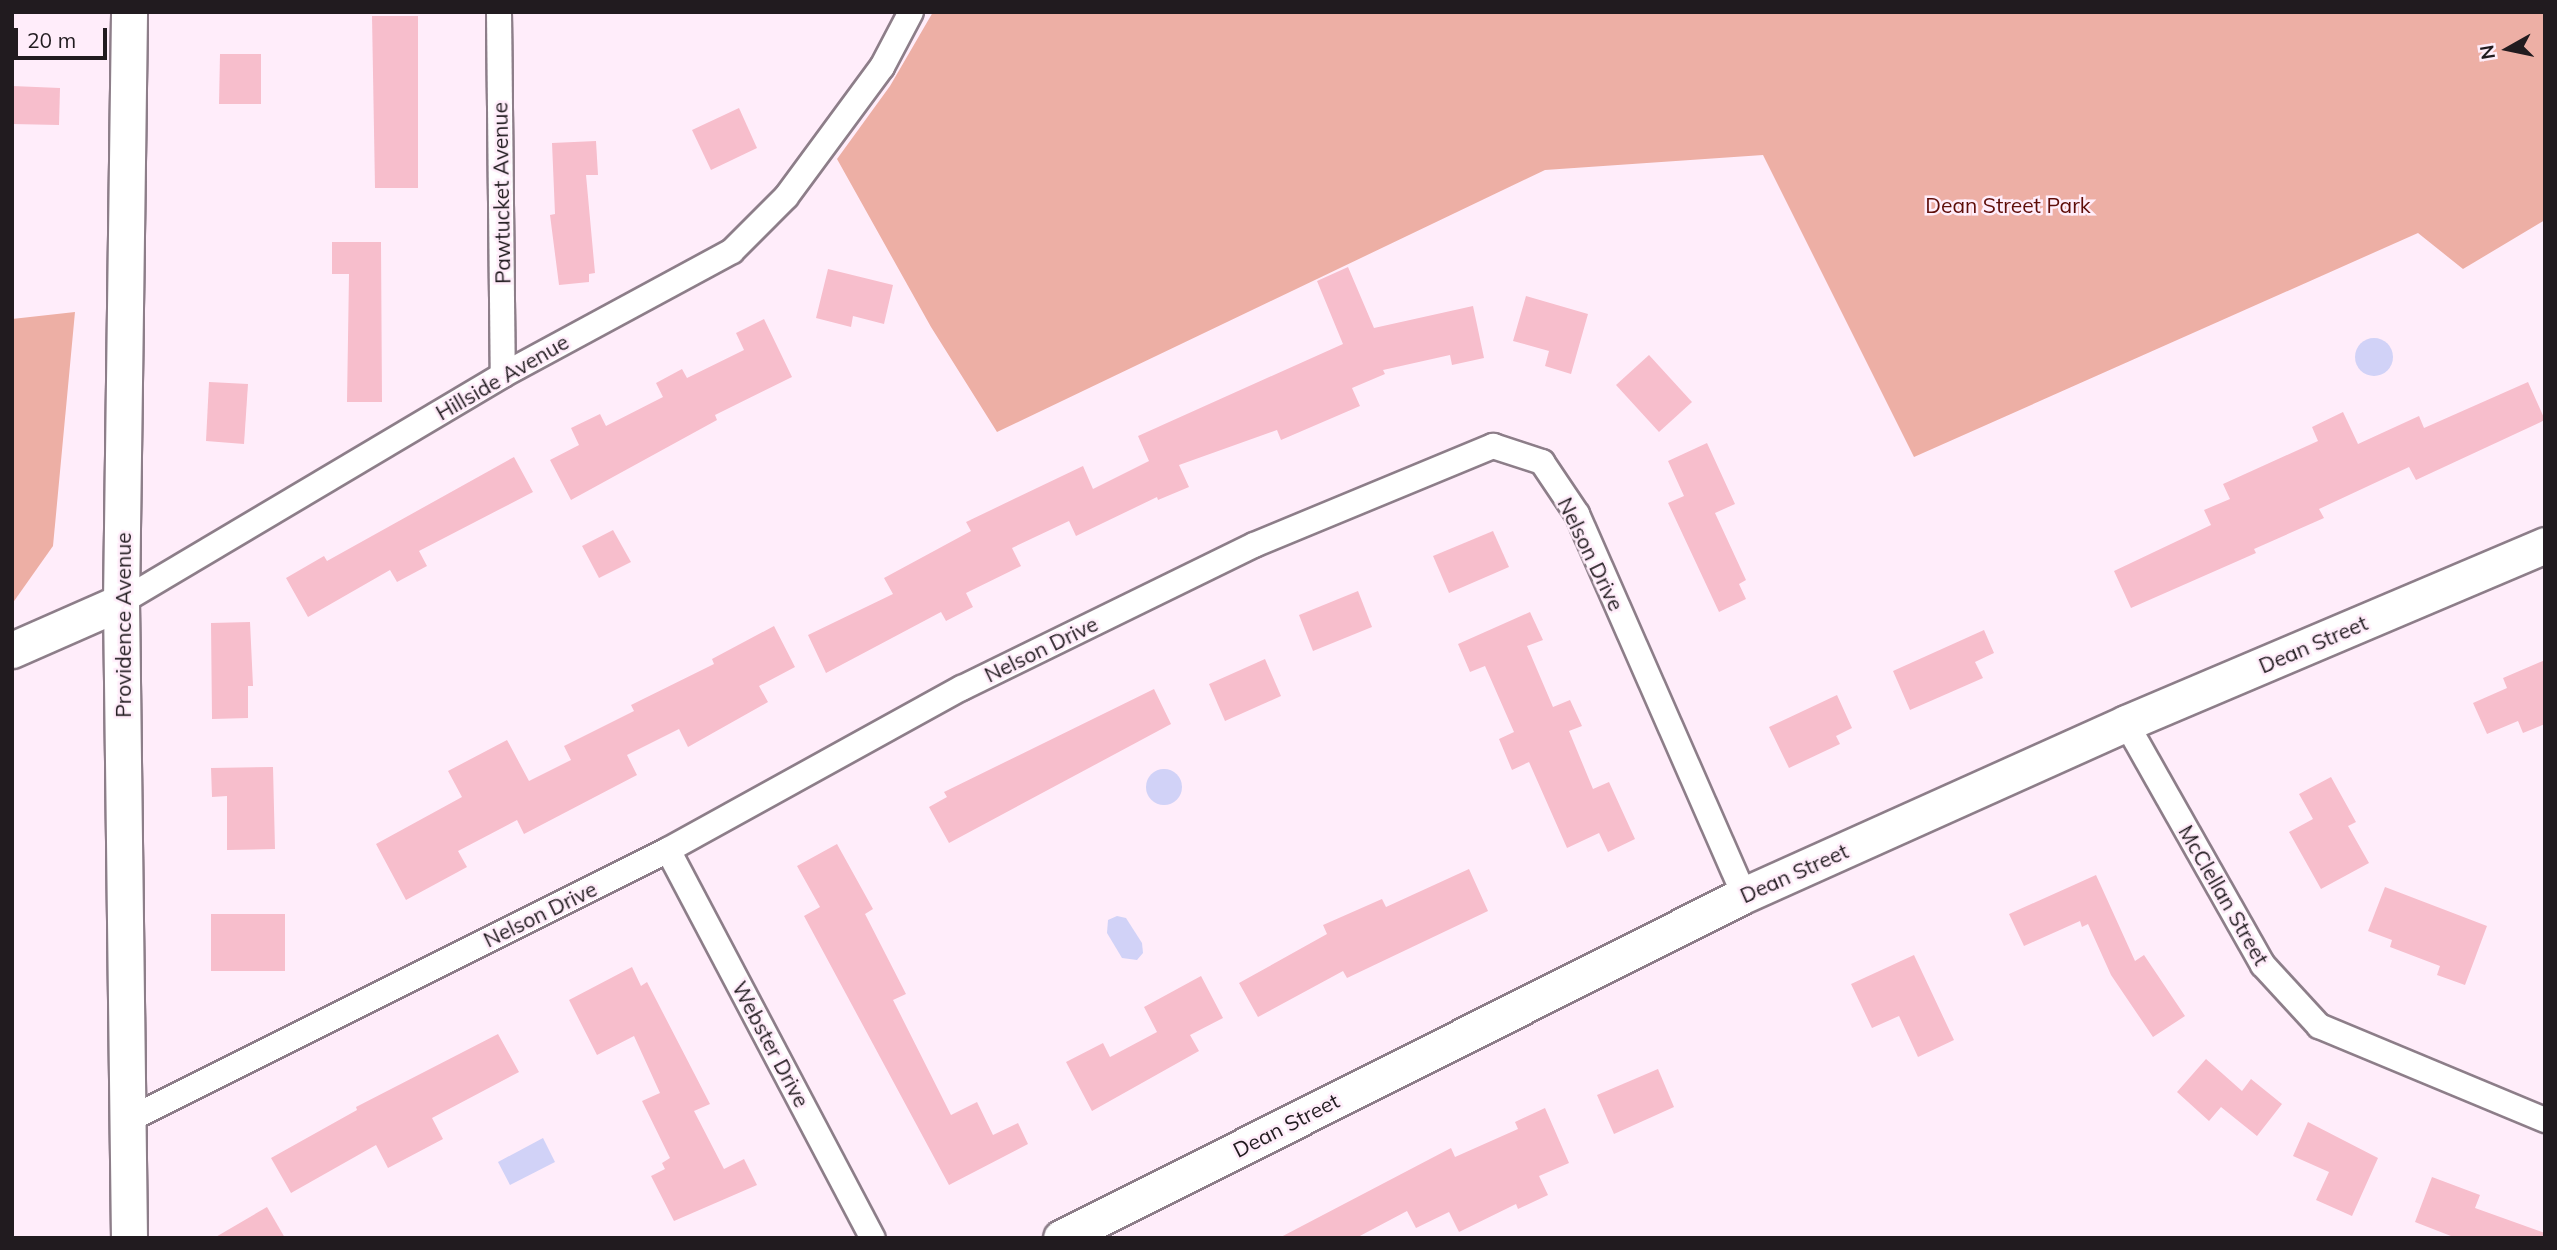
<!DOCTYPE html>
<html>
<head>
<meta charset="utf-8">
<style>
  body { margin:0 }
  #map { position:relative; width:2557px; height:1250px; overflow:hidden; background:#ffedfa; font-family:Mulish,sans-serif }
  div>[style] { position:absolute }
  .green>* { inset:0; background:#edafa5 }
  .water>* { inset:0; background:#d1d2f7 }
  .round { border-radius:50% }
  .building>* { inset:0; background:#f7becc }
  .roads { filter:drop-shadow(2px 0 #8d7e89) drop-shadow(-2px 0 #8d7e89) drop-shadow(0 2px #8d7e89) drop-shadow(0 -2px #8d7e89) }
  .street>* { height:24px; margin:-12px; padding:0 12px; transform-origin:12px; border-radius:12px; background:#fff }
  .secondary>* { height:35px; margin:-17.5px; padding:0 17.5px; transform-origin:17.5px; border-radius:17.5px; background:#fff }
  span { translate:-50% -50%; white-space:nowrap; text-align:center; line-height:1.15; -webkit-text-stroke:5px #ffedfa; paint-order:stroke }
  .street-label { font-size:21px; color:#211b1f }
  .park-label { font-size:21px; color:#5e0d08 }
  .frame { position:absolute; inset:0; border:14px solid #211b1f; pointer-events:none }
  .north { position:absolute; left:2473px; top:14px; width:70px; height:70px; -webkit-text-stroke:5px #ffedfa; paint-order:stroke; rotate:261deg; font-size:19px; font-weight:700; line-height:28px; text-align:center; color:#211b1f }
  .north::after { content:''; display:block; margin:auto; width:24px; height:32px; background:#211b1f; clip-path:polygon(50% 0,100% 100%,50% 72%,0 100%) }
  .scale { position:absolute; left:14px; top:28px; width:93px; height:32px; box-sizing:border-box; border:4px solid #211b1f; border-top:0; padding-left:9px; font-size:21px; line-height:24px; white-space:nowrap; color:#211b1f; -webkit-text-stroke:5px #ffedfa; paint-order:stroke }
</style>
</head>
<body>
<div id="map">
  <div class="green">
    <div style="clip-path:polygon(933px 12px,2545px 12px,2545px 220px,2463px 269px,2418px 233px,1914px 457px,1763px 155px,1545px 170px,997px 432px,931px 327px,837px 159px,890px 86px)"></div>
    <div style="clip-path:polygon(75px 312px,53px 546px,12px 604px,12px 319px)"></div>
  </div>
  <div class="water">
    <div class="round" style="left:2355px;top:338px;width:38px;height:38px"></div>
    <div class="round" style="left:1146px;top:769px;width:36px;height:36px"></div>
    <div style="clip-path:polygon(1117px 916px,1126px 918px,1142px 943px,1143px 953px,1137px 960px,1122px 958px,1107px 933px,1108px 920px)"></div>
    <div style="clip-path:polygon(543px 1138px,555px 1162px,510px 1185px,498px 1162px)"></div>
  </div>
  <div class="building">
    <div style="clip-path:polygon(372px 16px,418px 16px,418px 188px,375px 188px)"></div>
    <div style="clip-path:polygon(220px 54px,261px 54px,261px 104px,219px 104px)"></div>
    <div style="clip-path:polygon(12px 86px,60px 88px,59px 125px,12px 124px)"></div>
    <div style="clip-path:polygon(739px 108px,757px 148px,711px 170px,692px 130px)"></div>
    <div style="clip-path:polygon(596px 141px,598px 175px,586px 175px,595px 273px,589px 274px,589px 282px,559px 285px,550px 215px,555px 214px,552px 143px)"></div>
    <div style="clip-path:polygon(332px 242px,381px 242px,382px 402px,347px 402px,349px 274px,332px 274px)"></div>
    <div style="clip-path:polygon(1348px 267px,1374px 328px,1473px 306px,1484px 358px,1452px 365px,1450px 355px,1383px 370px,1385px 374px,1352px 388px,1360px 406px,1281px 440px,1277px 430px,1179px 465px,1189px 487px,1158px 500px,1157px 497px,1076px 536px,1069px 521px,1012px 548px,1021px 566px,966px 593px,973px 607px,946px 621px,941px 612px,826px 673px,808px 635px,893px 594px,884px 578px,971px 531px,966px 522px,1083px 466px,1093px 489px,1149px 461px,1138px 436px,1343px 344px,1317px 281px)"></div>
    <div style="clip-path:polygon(828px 269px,893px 285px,884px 324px,853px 316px,851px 327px,816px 318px)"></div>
    <div style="clip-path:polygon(1526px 296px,1588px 314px,1571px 374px,1545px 366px,1549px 351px,1513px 341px)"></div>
    <div style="clip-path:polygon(764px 319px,792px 377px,715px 415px,717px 420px,571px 500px,550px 460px,579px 445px,571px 428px,600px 414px,606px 426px,663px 397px,656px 383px,682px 369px,687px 378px,744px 350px,736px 333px)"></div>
    <div style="clip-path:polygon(1649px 355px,1692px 402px,1659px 432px,1616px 385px)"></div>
    <div style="clip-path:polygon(209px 382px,248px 384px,244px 444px,206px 441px)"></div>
    <div style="clip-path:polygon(2528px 382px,2545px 420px,2416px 480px,2409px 467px,2319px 509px,2324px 518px,2254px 549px,2256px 553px,2131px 608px,2114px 571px,2211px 525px,2204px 510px,2230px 499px,2223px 484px,2318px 441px,2312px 427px,2343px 412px,2358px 444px,2419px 416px,2424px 428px)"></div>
    <div style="clip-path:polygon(1707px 443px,1735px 504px,1715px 513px,1746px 580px,1739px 584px,1746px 599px,1719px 612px,1668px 503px,1684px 496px,1668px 461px)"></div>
    <div style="clip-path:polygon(514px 457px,533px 492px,419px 551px,427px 566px,397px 582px,390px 570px,308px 617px,286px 578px,324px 556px,327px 561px)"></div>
    <div style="clip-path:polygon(613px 530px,631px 562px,599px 578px,582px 546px)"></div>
    <div style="clip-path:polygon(1493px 531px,1509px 567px,1449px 593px,1433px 556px)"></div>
    <div style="clip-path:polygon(1358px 591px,1372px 627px,1313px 651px,1299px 615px)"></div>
    <div style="clip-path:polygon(1530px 612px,1543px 640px,1527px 646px,1553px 707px,1570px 700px,1582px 726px,1569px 731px,1593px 789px,1609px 782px,1635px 839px,1608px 852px,1599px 833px,1567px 848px,1529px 762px,1512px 770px,1499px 739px,1514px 732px,1485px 666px,1470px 672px,1458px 644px)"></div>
    <div style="clip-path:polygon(250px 622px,253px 686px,248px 686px,248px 718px,212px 719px,211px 623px)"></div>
    <div style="clip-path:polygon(774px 626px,795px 667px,759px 686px,768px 702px,688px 747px,679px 729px,627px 755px,637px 775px,524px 834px,517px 820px,458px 851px,467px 867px,406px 900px,376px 844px,462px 797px,448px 771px,507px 740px,529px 781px,571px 760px,564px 746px,634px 711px,631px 705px,714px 664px,712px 659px)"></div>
    <div style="clip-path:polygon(1984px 630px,1994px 653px,1975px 662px,1983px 678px,1910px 710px,1893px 671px)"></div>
    <div style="clip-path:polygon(1265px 659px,1281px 696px,1225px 721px,1209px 684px)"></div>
    <div style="clip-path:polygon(2545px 660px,2545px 724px,2523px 733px,2518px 721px,2487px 734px,2473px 703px,2507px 688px,2503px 678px)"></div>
    <div style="clip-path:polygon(1154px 689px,1171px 724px,949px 843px,929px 807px,947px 797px,944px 792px)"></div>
    <div style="clip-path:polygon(1837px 695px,1852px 728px,1836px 736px,1840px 744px,1789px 768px,1769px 727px)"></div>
    <div style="clip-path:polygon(273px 767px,275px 849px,227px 850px,227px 796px,212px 797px,211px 768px)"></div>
    <div style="clip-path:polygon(2331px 777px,2356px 822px,2348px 826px,2369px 863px,2321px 889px,2289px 832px,2313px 819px,2299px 794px)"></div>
    <div style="clip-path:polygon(837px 844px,873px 909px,865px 914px,906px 994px,893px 1000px,951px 1115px,977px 1102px,993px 1135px,1018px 1123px,1028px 1144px,949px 1185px,804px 916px,820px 907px,797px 866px)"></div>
    <div style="clip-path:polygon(1469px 869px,1488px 911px,1347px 978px,1343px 971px,1258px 1017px,1239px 983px,1327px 934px,1323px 925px,1382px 899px,1386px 907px)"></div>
    <div style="clip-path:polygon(2096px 875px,2135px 961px,2144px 955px,2185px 1016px,2153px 1037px,2111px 975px,2088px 924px,2082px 927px,2080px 921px,2024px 946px,2009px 914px)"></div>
    <div style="clip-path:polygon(2385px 887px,2487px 926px,2465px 985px,2437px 975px,2440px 966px,2390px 947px,2392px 940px,2368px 931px)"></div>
    <div style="clip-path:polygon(211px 914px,285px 914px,285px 971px,211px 971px)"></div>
    <div style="clip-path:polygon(1914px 955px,1954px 1040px,1918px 1057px,1899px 1016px,1872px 1028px,1851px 984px)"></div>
    <div style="clip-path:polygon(632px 967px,641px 986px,647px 982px,710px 1104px,694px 1111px,724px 1169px,744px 1159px,757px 1185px,674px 1221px,651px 1176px,665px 1169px,662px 1163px,670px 1158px,642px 1101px,660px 1093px,634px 1036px,597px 1055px,569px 1000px)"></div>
    <div style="clip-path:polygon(1201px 976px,1223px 1018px,1190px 1035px,1199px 1051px,1092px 1111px,1066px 1062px,1103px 1043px,1110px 1057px,1157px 1032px,1144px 1007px)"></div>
    <div style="clip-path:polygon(498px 1034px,519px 1072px,432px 1118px,443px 1139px,388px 1168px,376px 1145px,291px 1193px,271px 1158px,357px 1110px,356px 1107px)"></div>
    <div style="clip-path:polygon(2206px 1059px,2242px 1091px,2251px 1079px,2282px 1104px,2257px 1136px,2221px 1107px,2209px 1121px,2177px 1092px)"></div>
    <div style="clip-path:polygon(1658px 1069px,1674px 1107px,1614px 1134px,1597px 1095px)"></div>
    <div style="clip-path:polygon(1545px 1108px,1569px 1163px,1539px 1176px,1548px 1195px,1518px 1209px,1516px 1204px,1459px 1232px,1449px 1212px,1416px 1228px,1407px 1211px,1356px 1238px,1279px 1238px,1451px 1148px,1455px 1157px,1518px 1129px,1515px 1122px)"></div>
    <div style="clip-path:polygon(2308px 1122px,2378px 1158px,2352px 1216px,2316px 1200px,2329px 1172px,2293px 1156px)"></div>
    <div style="clip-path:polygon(2432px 1177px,2480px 1195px,2475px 1208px,2545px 1233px,2545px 1238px,2456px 1238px,2415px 1222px)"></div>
    <div style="clip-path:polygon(267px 1207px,285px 1238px,214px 1238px)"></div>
  </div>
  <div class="roads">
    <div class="street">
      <div style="left:499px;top:12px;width:363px;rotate:89.4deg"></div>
      <div style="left:121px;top:602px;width:444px;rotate:-30.7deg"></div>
      <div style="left:503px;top:375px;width:260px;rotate:-28.4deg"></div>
      <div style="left:732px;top:251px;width:76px;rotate:-45deg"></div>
      <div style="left:786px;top:197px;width:162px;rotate:-53.6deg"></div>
      <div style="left:882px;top:67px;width:62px;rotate:-62.2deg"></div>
      <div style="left:2126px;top:723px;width:278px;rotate:60.5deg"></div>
      <div style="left:2263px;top:965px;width:83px;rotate:47.4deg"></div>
      <div style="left:2319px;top:1026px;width:245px;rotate:22.6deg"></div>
      <div style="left:668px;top:850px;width:439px;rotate:62.2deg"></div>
      <div style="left:130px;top:1119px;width:602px;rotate:-26.57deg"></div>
      <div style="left:668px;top:850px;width:336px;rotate:-28.9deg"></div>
      <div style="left:962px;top:688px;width:325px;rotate:-26.1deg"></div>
      <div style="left:1254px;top:545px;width:259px;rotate:-22.5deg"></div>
      <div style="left:1493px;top:446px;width:52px;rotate:18.1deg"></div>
      <div style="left:1542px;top:462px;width:63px;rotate:56.1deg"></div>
      <div style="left:1577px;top:514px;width:416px;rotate:66.3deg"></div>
    </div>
    <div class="secondary">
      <div style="left:12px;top:650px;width:119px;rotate:-23.8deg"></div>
      <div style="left:129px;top:1238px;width:636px;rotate:-90.72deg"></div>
      <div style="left:121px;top:602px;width:590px;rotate:-89.22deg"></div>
      <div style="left:1061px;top:1238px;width:764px;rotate:-26.67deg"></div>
      <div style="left:1744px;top:895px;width:419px;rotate:-24.2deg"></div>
      <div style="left:2126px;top:723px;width:455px;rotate:-23deg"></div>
    </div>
  </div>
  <div class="street-label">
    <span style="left:501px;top:193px;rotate:-91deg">Pawtucket Avenue</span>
    <span style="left:502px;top:377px;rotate:-30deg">Hillside Avenue</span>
    <span style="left:1591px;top:554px;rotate:64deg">Nelson Drive</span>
    <span style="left:123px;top:625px;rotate:-90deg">Providence Avenue</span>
    <span style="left:2313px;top:644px;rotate:-23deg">Dean Street</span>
    <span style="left:1041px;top:649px;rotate:-26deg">Nelson Drive</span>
    <span style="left:1794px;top:873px;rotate:-24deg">Dean Street</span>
    <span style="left:2224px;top:895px;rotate:60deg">McClellan Street</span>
    <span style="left:540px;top:914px;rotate:-26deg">Nelson Drive</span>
    <span style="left:771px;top:1044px;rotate:62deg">Webster Drive</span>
    <span style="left:1286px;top:1125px;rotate:-27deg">Dean Street</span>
  </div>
  <div class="park-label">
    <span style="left:2008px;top:205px">Dean Street Park</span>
  </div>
  <div class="frame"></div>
  <div class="north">N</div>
  <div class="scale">20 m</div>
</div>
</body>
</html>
